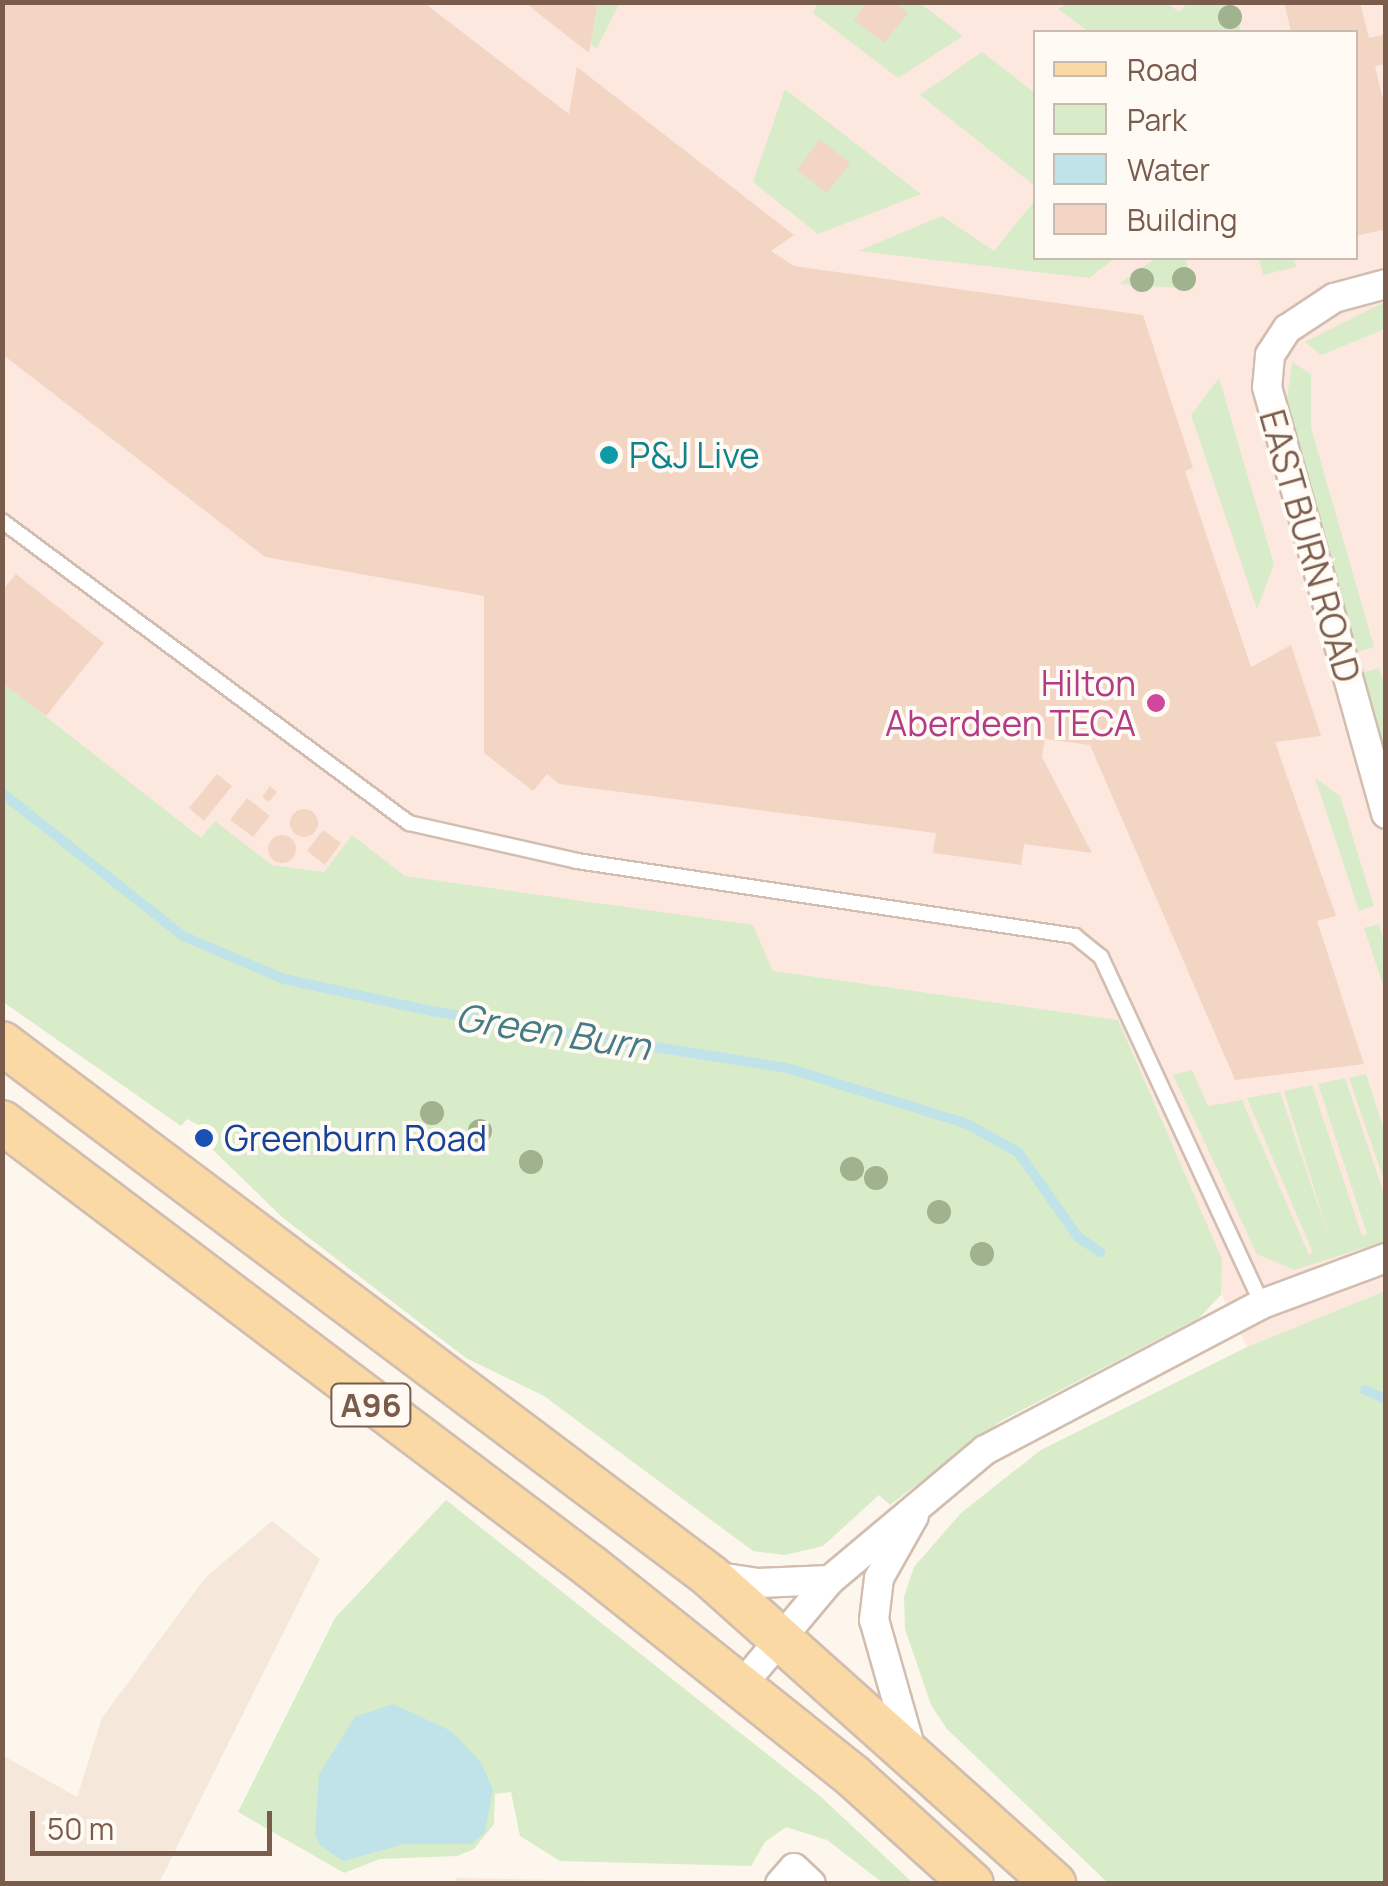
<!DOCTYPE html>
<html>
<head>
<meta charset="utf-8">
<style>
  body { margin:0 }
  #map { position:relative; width:1388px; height:1886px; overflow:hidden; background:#fdf6ec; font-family:Manrope,sans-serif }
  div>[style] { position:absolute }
  .residential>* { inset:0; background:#f5e8da }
  .commercial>* { inset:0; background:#fde8e0 }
  .green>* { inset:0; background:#d8ecc9 }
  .water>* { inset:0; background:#bfe3e8 }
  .stream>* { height:10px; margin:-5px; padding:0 5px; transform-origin:5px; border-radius:5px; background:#bfe3e8 }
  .building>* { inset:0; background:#f3d5c3 }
  .round { border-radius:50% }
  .roads { filter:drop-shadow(2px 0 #d1beb0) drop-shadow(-2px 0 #d1beb0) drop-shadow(0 2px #d1beb0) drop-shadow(0 -2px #d1beb0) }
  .service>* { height:14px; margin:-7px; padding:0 7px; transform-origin:7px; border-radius:7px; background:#fff }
  .minor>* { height:28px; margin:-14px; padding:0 14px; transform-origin:14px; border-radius:14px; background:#fff }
  .primary>* { height:42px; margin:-21px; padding:0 21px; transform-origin:21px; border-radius:21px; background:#fbd9a5 }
  .trees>* { width:24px; height:24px; margin:-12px; border-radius:50%; background:#a0b28e }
  .dots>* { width:28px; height:28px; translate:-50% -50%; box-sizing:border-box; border:5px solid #fffaf3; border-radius:50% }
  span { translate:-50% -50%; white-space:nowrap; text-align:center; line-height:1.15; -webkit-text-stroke:8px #fffaf3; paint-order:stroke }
  .shield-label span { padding:2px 8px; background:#fffaf3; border:2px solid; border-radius:8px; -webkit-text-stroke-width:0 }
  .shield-label { font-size:32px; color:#7a5c4d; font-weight:700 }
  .culture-label { font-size:35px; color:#0d838f }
  .left { translate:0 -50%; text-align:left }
  .street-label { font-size:35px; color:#7a5c4d }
  .hotel-label { font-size:35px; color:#b23c85 }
  .right { translate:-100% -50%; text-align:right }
  .transit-label { font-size:35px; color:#164399 }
  .water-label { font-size:38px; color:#437c86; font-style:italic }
  .frame { position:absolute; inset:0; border:5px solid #7a5c4d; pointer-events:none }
  .legend { position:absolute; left:1033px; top:30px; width:325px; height:230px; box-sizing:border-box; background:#fffaf3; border:2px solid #cabbb1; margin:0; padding:12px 18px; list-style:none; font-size:30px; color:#7a5c4d }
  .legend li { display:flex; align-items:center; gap:20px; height:50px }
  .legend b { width:50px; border:2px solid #cabbb1 }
  .scale { position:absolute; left:30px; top:1811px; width:242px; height:45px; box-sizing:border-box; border:5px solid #7a5c4d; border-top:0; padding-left:12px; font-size:30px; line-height:35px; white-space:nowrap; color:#7a5c4d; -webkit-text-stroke:8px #fffaf3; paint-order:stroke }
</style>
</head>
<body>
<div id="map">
  <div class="residential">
    <div style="clip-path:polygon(272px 1521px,320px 1559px,159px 1883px,3px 1883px,2px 1755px,77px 1797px,102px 1718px,205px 1578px)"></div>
    <div style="clip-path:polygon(456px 1878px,705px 1883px,454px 1883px)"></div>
  </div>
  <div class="commercial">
    <div style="clip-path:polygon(evenodd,2px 3px,1385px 3px,1385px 1292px,1247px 1347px,1131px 1108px,205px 863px,2px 690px,2px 3px,1036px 32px,1356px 32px,1356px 258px,1036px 258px,1036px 32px)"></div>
  </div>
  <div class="green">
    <div style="clip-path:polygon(598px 3px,620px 3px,596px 49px,591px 44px)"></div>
    <div style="clip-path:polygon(817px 3px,920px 3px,963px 36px,898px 78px,813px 13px)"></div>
    <div style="clip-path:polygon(1167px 3px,1179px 12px,1187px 3px,1234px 3px,1241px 32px,1089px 32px,1058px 9px,1068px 3px)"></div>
    <div style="clip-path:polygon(982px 52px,1035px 93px,1035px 186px,920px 95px)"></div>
    <div style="clip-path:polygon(785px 89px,921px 194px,818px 234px,753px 182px)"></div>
    <div style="clip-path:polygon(1035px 200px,1036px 258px,1115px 258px,1089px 278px,858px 251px,942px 216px,994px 251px)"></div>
    <div style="clip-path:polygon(1156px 258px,1185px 258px,1194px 289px,1119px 284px)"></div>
    <div style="clip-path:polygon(1259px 258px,1293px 258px,1296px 267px,1263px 275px)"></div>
    <div style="clip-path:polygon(1385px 302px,1385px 329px,1321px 355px,1305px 342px)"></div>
    <div style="clip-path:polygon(1292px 362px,1311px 374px,1311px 428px,1374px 647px,1355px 653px,1295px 440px,1287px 398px)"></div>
    <div style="clip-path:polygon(1219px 378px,1274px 565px,1257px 609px,1191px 415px)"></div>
    <div style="clip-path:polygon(1379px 668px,1385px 688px,1385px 760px,1360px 673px)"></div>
    <div style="clip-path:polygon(3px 683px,201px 838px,215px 821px,272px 865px,324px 872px,352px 835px,405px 876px,753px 925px,773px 971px,1118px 1020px,1222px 1259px,1221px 1295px,1199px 1318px,1001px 1421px,890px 1505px,879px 1495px,823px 1546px,785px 1555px,753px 1551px,544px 1396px,466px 1358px,283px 1218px,209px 1146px,218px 1135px,187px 1119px,181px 1126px,3px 1002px)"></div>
    <div style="clip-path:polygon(1315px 778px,1340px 796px,1374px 906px,1359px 911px)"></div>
    <div style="clip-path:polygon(1379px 924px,1385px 946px,1385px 991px,1364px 928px)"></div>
    <div style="clip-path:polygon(1192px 1070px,1208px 1106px,1242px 1100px,1309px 1255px,1313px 1253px,1247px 1098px,1280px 1092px,1332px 1247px,1284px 1091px,1312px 1085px,1362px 1236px,1367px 1234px,1318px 1084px,1345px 1078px,1385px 1197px,1385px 1241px,1294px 1270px,1257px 1254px,1173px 1075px)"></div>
    <div style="clip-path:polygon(1366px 1074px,1385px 1133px,1385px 1183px,1349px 1078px)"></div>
    <div style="clip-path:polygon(1385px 1291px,1385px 1883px,1108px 1883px,947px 1729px,931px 1705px,905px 1629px,904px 1597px,914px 1567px,961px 1513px,1041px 1450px,1247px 1347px)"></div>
    <div style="clip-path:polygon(446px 1500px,820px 1796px,913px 1883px,883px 1883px,827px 1840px,786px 1827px,765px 1842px,751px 1866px,560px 1861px,520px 1836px,511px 1792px,495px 1794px,494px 1824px,474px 1849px,457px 1856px,380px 1859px,344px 1873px,238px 1812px,335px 1618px)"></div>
  </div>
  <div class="water">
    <div style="clip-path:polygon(393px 1704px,451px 1731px,480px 1761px,493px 1789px,485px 1832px,472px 1844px,404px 1844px,343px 1861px,320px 1845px,315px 1834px,319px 1774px,355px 1717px)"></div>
  </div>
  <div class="stream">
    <div style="left:2px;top:793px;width:231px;rotate:38.3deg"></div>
    <div style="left:183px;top:936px;width:110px;rotate:23.1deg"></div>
    <div style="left:284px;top:979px;width:150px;rotate:12.3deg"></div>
    <div style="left:431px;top:1011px;width:361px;rotate:9.1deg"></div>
    <div style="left:787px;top:1068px;width:186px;rotate:17.2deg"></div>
    <div style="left:965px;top:1123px;width:60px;rotate:28.7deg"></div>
    <div style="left:1018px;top:1152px;width:104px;rotate:54.8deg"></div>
    <div style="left:1078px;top:1237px;width:27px;rotate:34deg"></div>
    <div style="left:1365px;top:1390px;width:23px;rotate:23deg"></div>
  </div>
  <div class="building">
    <div style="clip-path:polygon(2px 2px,423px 2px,569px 114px,577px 67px,794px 235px,771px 251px,794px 266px,1143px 315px,1193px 468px,1185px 471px,1251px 667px,1291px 645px,1321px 736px,1275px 742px,1336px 916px,1317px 921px,1364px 1064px,1235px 1080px,1090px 745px,1045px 739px,1042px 757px,1092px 853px,1024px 844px,1021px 865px,933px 853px,936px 833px,559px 784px,547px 774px,533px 791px,484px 753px,484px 596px,265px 557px,2px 354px)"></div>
    <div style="clip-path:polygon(524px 2px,598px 2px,589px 53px)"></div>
    <div style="clip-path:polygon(867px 2px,894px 2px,908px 13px,884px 43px,854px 20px)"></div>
    <div style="clip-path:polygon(1284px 2px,1360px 2px,1369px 38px,1386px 34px,1386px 64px,1375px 66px,1386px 111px,1386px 229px,1356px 236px,1356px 32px,1291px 32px)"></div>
    <div style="clip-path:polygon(820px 139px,850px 163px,827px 193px,797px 170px)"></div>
    <div style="clip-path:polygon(16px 574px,104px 643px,46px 716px,2px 683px,2px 591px)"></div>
    <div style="clip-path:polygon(217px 774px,232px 786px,204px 821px,189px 808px)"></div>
    <div style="clip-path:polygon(270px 786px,277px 792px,269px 802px,262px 797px)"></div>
    <div style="clip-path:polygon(247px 798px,270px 816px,253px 837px,230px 820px)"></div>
    <div class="round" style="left:290px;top:809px;width:28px;height:28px"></div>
    <div style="clip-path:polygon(323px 830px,341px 843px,325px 865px,307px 851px)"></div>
    <div class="round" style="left:268px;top:835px;width:28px;height:28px"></div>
  </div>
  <div class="roads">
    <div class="service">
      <div style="left:2px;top:521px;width:507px;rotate:36.58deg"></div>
      <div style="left:409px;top:823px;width:172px;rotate:12.7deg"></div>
      <div style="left:577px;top:861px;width:504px;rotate:8.56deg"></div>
      <div style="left:1075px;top:936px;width:33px;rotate:39deg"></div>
      <div style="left:1101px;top:957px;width:383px;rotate:65.1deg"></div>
    </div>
    <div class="minor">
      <div style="left:1386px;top:284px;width:54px;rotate:164.9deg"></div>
      <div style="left:1334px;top:298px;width:56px;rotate:146.6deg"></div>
      <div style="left:1287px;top:329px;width:31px;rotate:123deg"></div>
      <div style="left:1270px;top:355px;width:32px;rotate:95deg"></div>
      <div style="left:1267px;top:387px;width:443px;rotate:74.4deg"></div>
      <div style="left:712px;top:1576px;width:47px;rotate:8.7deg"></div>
      <div style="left:758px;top:1583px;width:72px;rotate:-2.4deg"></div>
      <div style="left:741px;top:1686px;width:138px;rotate:-50deg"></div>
      <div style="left:830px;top:1580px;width:202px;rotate:-40deg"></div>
      <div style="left:985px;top:1450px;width:313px;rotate:-27.8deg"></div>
      <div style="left:1262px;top:1304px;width:132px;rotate:-20.4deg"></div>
      <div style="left:912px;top:1753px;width:138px;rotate:-105.9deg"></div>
      <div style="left:874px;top:1620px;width:42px;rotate:-83.2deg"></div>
      <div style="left:879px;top:1578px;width:71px;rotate:-60.6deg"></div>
      <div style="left:780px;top:1884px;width:21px;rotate:-49deg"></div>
      <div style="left:794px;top:1868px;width:23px;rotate:43deg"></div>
    </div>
    <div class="primary">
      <div style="left:2px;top:1043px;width:886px;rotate:36.97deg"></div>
      <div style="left:710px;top:1576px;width:462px;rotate:41.8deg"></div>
      <div style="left:2px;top:1122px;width:737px;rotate:37.06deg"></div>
      <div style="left:590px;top:1566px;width:338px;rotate:38.6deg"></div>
      <div style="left:854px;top:1777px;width:159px;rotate:42.2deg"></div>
    </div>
  </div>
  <div class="trees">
    <div style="left:1230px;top:17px"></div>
    <div style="left:1184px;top:279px"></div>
    <div style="left:1142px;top:280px"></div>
    <div style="left:432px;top:1113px"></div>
    <div style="left:480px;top:1131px"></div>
    <div style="left:531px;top:1162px"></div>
    <div style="left:852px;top:1169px"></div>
    <div style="left:876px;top:1178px"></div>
    <div style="left:939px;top:1212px"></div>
    <div style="left:982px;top:1254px"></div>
  </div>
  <div class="dots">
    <div style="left:609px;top:455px;background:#0f9aa8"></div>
    <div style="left:1156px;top:703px;background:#d1479c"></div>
    <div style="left:204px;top:1138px;background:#1a4fb4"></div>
  </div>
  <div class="shield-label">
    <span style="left:371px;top:1405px">A96</span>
  </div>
  <div class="culture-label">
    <span class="left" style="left:629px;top:455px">P&amp;J Live</span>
  </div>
  <div class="street-label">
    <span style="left:1310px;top:546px;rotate:74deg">EAST BURN ROAD</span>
  </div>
  <div class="hotel-label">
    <span class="right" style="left:1136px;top:703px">Hilton<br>Aberdeen TECA</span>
  </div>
  <div class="transit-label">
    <span class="left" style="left:224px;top:1138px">Greenburn Road</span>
  </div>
  <div class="water-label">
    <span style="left:553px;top:1031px;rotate:9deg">Green Burn</span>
  </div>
  <div class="frame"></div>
  <ul class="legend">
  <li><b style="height:12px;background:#fbd9a5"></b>Road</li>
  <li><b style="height:28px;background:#d8ecc9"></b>Park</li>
  <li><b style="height:28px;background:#bfe3e8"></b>Water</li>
  <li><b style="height:28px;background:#f3d5c3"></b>Building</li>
  </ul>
  <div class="scale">50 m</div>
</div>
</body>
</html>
